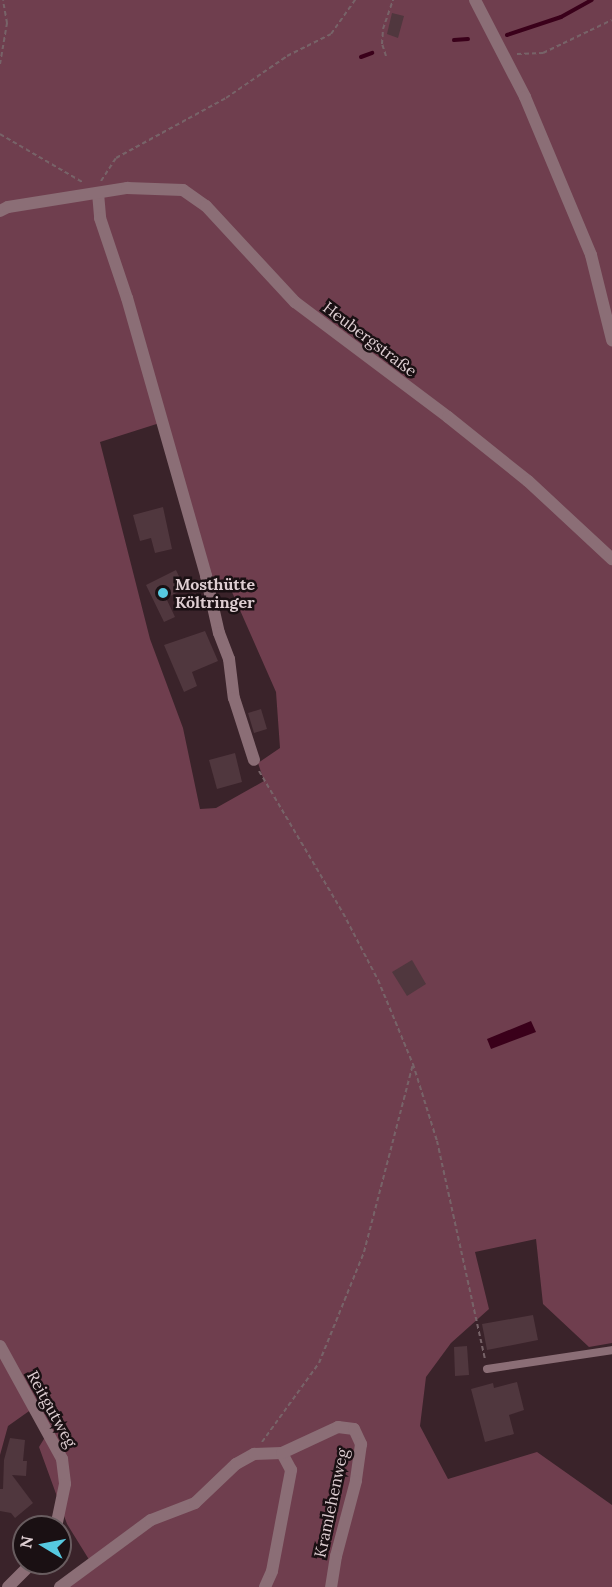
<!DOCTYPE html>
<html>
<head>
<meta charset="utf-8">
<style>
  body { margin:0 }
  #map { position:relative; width:612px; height:1587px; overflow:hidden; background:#3a232a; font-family:Lora,serif }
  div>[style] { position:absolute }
  .green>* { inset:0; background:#6f3e4e }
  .water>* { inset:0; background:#3a001a }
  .stream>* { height:4px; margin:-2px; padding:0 2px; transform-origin:2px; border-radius:2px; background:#3a001a }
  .building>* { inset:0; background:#50373e }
  .path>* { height:2px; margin-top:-1px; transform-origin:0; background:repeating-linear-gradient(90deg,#776368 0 4.5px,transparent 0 7.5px) }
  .service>* { height:8px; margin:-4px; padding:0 4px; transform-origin:4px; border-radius:4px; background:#8b6e76 }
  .minor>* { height:12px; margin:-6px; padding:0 6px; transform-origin:6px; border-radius:6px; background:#8b6e76 }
  .dots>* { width:16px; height:16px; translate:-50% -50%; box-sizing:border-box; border:3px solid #1a1013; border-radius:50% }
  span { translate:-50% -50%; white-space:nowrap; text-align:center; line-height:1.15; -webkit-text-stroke:5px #1a1013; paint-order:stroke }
  .street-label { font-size:16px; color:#deced2 }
  .poi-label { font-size:16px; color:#deced2; font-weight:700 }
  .left { translate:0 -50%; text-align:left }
  .north { position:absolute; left:12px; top:1515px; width:60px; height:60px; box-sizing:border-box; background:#1a1013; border:2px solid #685c5f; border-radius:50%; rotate:280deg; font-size:16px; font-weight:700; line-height:24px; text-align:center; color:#deced2 }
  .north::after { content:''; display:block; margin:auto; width:21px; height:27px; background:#56c9e0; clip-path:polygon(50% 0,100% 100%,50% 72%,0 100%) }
</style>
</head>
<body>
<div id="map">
  <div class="green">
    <div style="clip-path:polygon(evenodd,0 0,612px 0,612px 1343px,589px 1347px,543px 1304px,536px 1239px,475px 1252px,489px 1309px,451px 1343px,426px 1377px,420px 1426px,448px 1479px,537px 1452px,612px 1505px,612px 1587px,66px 1587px,93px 1566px,67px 1524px,39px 1447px,47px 1434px,32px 1409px,8px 1426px,0 1455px,0 0,166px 421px,213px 587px,232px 592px,276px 692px,280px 748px,258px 763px,264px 781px,216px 808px,200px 809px,183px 728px,150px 639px,100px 442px,166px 421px)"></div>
  </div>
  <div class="water">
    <div style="clip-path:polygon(531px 1021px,536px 1032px,491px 1049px,487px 1039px)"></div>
  </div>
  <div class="stream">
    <div style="left:507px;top:35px;width:57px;rotate:-18.4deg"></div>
    <div style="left:561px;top:17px;width:35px;rotate:-29deg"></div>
    <div style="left:454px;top:40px;width:14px;rotate:-4deg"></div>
    <div style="left:361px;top:57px;width:12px;rotate:-20deg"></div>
  </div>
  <div class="building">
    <div style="clip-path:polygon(392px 13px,404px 16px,398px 38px,387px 34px)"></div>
    <div style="clip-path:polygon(163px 507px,172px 549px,155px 553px,151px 538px,140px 541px,133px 515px)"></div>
    <div style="clip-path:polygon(176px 570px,185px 589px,166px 598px,175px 617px,164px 622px,146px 585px)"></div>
    <div style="clip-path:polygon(205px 631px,218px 661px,192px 672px,197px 686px,184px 692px,164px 645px)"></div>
    <div style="clip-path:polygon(261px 709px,267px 729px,254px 733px,248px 713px)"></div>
    <div style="clip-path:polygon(235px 753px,242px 782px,217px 789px,209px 760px)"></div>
    <div style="clip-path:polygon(412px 960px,426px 984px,407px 996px,392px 972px)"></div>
    <div style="clip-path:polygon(533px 1315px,538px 1340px,487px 1350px,482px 1324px)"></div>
    <div style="clip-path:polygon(467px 1346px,469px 1375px,455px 1376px,454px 1347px)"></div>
    <div style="clip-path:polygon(517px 1382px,524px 1410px,509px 1415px,514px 1434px,485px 1442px,471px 1389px,493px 1383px,494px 1388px)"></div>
    <div style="clip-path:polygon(10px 1438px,25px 1440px,23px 1461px,27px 1461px,26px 1476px,12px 1475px,33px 1503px,15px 1518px,11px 1513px,0 1511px,0 1489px,3px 1489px,4px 1460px)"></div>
  </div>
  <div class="path">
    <div style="left:517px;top:54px;width:26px;rotate:-2deg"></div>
    <div style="left:543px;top:53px;width:76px;rotate:-25.6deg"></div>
    <div style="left:386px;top:56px;width:13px;rotate:-108deg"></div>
    <div style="left:382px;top:44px;width:15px;rotate:-86deg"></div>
    <div style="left:383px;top:29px;width:31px;rotate:-71deg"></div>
    <div style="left:0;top:64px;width:42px;rotate:-80.3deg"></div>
    <div style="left:7px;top:23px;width:23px;rotate:-100deg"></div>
    <div style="left:0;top:134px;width:95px;rotate:30.3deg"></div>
    <div style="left:101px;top:181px;width:27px;rotate:-57deg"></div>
    <div style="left:116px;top:158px;width:125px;rotate:-28.6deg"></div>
    <div style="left:226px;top:98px;width:74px;rotate:-34.5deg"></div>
    <div style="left:287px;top:56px;width:49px;rotate:-26.6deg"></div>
    <div style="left:331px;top:34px;width:42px;rotate:-54.8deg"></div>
    <div style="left:259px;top:771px;width:165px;rotate:59.4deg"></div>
    <div style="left:343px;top:913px;width:76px;rotate:62.4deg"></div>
    <div style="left:378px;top:980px;width:91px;rotate:67.4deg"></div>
    <div style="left:413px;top:1064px;width:81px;rotate:72.7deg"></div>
    <div style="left:437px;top:1141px;width:224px;rotate:77.6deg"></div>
    <div style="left:262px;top:1442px;width:97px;rotate:-54.2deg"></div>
    <div style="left:319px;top:1363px;width:120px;rotate:-67.9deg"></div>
    <div style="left:364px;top:1252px;width:194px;rotate:-75.4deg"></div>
  </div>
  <div class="service">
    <div style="left:487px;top:1369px;width:126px;rotate:-8.6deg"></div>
  </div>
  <div class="minor">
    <div style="left:475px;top:0;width:109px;rotate:62.7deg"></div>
    <div style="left:525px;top:97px;width:171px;rotate:67.3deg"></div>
    <div style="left:591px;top:255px;width:88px;rotate:76.1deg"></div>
    <div style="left:98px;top:193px;width:25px;rotate:85deg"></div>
    <div style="left:100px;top:218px;width:84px;rotate:71.4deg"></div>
    <div style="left:127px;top:298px;width:289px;rotate:74.1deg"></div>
    <div style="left:206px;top:576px;width:58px;rotate:77.2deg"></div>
    <div style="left:219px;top:633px;width:28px;rotate:69deg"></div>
    <div style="left:229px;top:659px;width:39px;rotate:83deg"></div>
    <div style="left:234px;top:698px;width:65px;rotate:72.1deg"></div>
    <div style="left:0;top:211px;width:9px;rotate:-27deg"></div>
    <div style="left:8px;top:207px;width:121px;rotate:-9.1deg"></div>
    <div style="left:127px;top:188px;width:56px;rotate:2deg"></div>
    <div style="left:183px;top:190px;width:28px;rotate:35deg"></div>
    <div style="left:206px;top:206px;width:131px;rotate:47.2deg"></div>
    <div style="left:295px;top:302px;width:191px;rotate:36.9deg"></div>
    <div style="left:448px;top:417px;width:102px;rotate:38.7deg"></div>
    <div style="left:528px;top:481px;width:115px;rotate:42.9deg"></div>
    <div style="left:0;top:1346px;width:129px;rotate:61.2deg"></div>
    <div style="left:62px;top:1459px;width:25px;rotate:83deg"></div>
    <div style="left:65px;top:1484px;width:44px;rotate:101.8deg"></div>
    <div style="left:8px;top:1587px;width:34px;rotate:-45deg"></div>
    <div style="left:60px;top:1587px;width:113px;rotate:-36.4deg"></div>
    <div style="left:151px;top:1520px;width:47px;rotate:-21.1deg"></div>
    <div style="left:195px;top:1503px;width:57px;rotate:-43.6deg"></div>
    <div style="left:236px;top:1464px;width:21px;rotate:-29deg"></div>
    <div style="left:254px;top:1454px;width:28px;rotate:-2deg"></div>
    <div style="left:265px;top:1587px;width:17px;rotate:-66deg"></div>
    <div style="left:272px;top:1571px;width:103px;rotate:-79.3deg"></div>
    <div style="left:291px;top:1470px;width:19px;rotate:-118deg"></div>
    <div style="left:282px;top:1453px;width:62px;rotate:-24.9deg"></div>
    <div style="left:338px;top:1427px;width:16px;rotate:7deg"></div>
    <div style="left:354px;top:1429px;width:17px;rotate:65deg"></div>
    <div style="left:361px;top:1444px;width:37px;rotate:98deg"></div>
    <div style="left:356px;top:1481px;width:78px;rotate:104.9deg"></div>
    <div style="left:336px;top:1556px;width:31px;rotate:99deg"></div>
  </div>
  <div class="dots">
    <div style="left:163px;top:593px;background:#56c9e0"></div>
  </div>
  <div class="street-label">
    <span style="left:370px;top:339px;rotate:37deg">Heubergstraße</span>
    <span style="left:52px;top:1409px;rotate:61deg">Reitgutweg</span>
    <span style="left:331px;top:1503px;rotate:-78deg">Kramlehenweg</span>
  </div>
  <div class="poi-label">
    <span class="left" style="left:175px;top:593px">Mosthütte<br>Költringer</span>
  </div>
  <div class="north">N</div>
</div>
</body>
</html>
